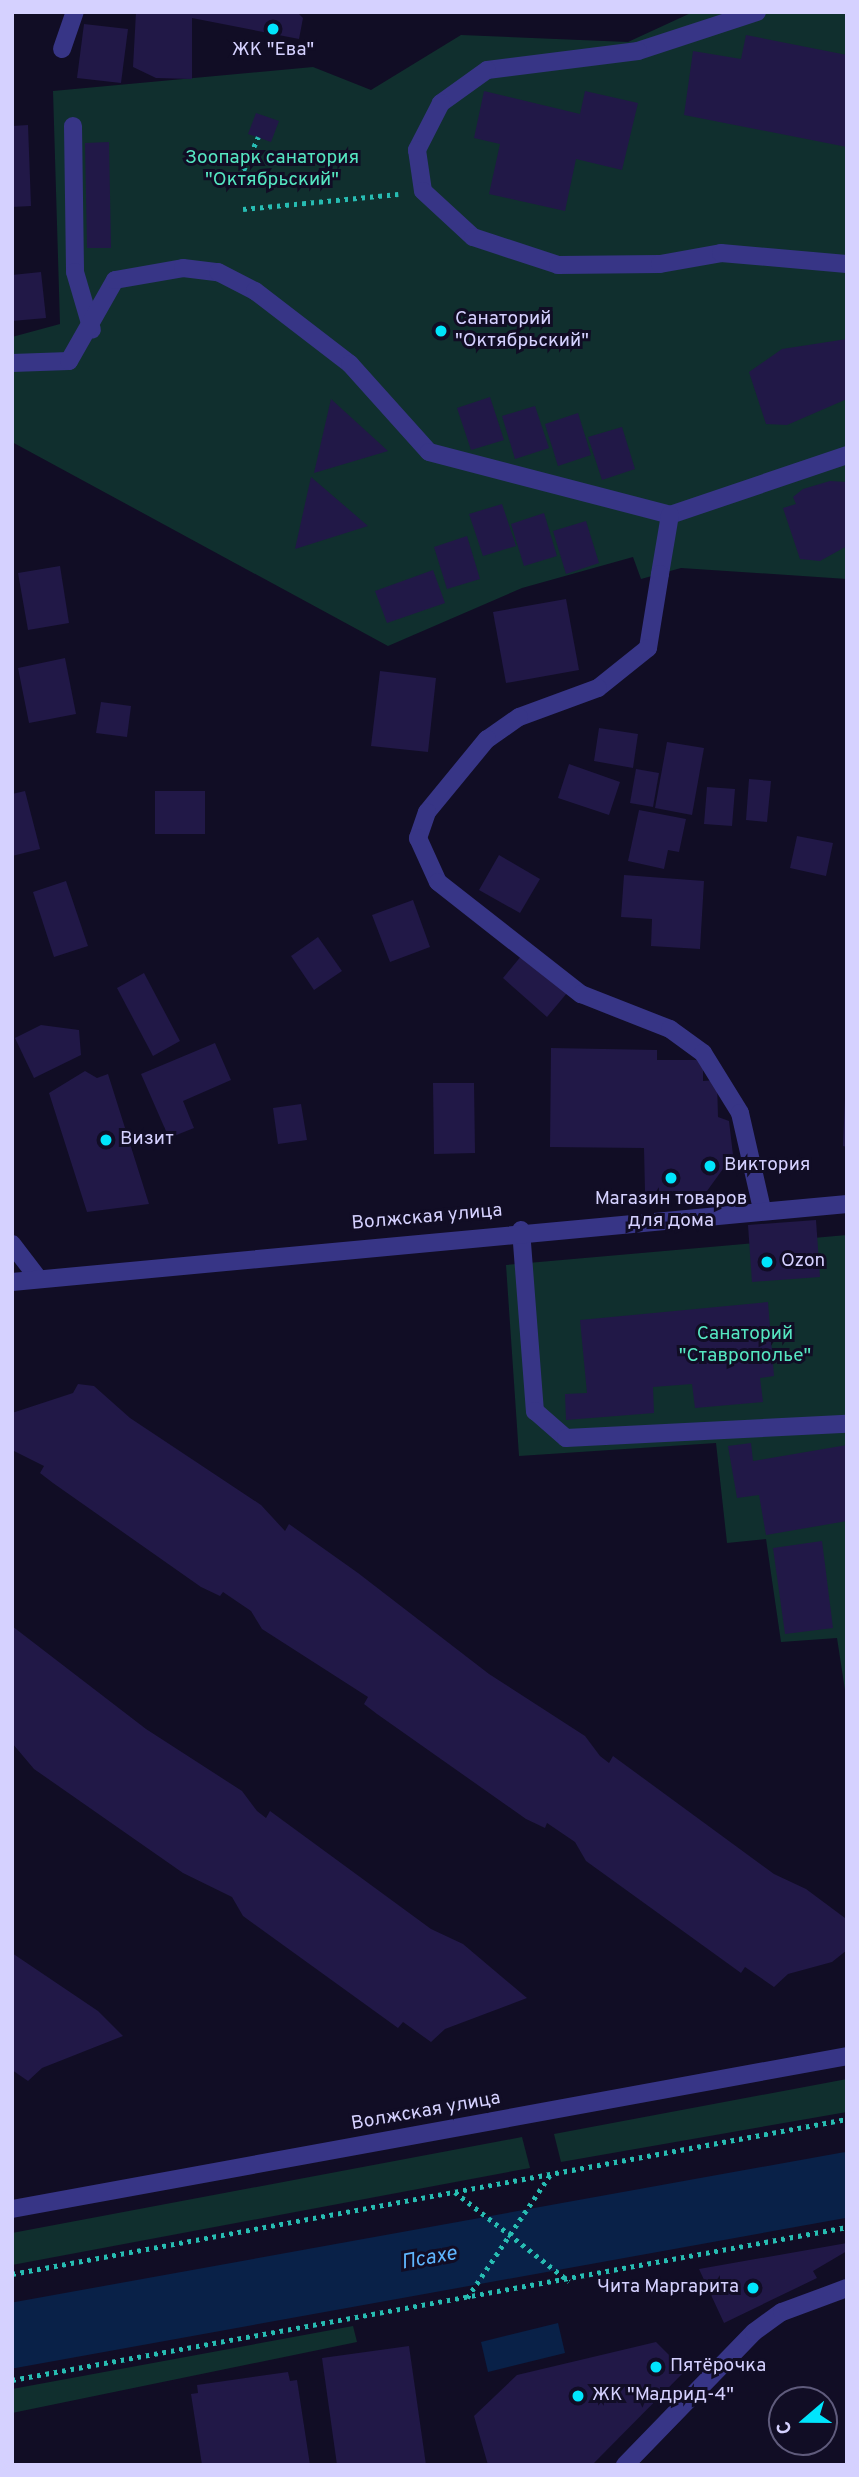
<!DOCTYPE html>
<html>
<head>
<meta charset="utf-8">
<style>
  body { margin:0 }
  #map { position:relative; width:859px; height:2477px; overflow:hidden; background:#110d25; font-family:Overpass,sans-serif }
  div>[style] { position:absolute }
  .green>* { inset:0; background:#102f2e }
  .water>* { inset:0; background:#092148 }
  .river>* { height:65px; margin:-32.5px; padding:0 32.5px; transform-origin:32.5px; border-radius:32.5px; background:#092148 }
  .building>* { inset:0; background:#211847 }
  .path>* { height:4.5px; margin-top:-2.25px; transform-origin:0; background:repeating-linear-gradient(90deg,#27bcb2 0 3.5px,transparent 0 8.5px) }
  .lane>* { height:18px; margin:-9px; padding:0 9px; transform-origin:9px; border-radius:9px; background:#373586 }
  .street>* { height:18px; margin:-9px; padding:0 9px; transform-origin:9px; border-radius:9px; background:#373586 }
  .dots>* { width:19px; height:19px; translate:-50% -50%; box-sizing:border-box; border:4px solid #110d25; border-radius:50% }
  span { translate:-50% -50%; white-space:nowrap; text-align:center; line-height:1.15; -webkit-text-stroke:6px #110d25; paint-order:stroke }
  .poi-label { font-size:19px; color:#d5d1ff }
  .left { translate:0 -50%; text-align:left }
  .right { translate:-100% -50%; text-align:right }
  .park-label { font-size:19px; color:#55e6c1 }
  .street-label { font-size:19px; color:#d5d1ff }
  .water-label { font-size:21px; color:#5fb6ff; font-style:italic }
  .frame { position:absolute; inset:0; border:14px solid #d5d1ff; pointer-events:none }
  .north { position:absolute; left:768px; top:2386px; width:70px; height:70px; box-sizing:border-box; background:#110d25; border:2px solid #5f5b7c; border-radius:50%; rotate:250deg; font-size:19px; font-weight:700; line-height:28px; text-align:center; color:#d5d1ff }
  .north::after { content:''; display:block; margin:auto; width:24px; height:32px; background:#00e5fc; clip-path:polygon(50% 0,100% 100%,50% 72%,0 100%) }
</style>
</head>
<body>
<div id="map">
  <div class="green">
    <div style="clip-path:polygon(693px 12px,847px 12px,847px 579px,681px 568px,641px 579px,633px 557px,522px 588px,388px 646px,12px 442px,12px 337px,60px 324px,53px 91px,313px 67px,371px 90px,461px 35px,628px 42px)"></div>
    <div style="clip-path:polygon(847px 1235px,847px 1703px,837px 1638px,781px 1642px,766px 1539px,727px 1543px,716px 1443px,519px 1456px,506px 1265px)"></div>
    <div style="clip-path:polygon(847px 2079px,847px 2112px,561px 2162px,554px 2134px)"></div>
    <div style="clip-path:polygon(522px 2137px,530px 2168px,12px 2265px,12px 2233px)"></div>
    <div style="clip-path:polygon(353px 2326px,357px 2342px,12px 2413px,12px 2389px)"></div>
  </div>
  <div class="water">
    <div style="clip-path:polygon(558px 2323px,565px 2353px,488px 2372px,481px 2342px)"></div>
  </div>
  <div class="river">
    <div style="left:12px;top:2335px;width:849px;rotate:-10.25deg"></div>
  </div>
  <div class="building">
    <div style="clip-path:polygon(136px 12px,297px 12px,303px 18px,299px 39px,192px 18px,192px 79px,156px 78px,133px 67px)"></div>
    <div style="clip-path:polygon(84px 24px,128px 29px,121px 83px,77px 78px)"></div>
    <div style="clip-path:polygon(746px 35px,847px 55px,847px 147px,684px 115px,693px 51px,741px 59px)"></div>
    <div style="clip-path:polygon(484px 91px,580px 114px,585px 91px,638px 103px,622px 170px,576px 159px,565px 211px,489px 194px,500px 144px,474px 138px)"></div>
    <div style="clip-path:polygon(256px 113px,279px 121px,271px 142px,248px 134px)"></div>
    <div style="clip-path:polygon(28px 125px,31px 206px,12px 207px,12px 126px)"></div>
    <div style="clip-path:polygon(109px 142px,111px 248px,87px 248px,85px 143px)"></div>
    <div style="clip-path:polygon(41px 272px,46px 318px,12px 321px,12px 275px)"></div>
    <div style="clip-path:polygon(847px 339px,847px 399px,787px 425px,766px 424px,749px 372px,782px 349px)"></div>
    <div style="clip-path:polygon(490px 397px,504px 440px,471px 450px,457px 408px)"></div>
    <div style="clip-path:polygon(331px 399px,388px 451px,314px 473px)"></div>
    <div style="clip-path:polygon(535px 406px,549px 448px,515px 459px,502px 416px)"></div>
    <div style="clip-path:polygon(578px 413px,591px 455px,558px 466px,545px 424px)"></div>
    <div style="clip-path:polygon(622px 427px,635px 469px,602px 480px,588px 437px)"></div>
    <div style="clip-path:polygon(311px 477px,368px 526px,295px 549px)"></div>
    <div style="clip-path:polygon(830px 481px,847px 482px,847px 546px,820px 561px,800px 559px,783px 508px,796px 504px,793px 497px,803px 489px)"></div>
    <div style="clip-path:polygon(502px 504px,516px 546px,483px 556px,469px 514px)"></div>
    <div style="clip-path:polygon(544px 513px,557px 556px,524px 566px,511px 524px)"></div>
    <div style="clip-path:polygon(586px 521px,599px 563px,566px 574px,553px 531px)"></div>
    <div style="clip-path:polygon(467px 536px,480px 579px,447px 589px,434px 547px)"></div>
    <div style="clip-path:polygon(60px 566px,69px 623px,28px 630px,18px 573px)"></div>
    <div style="clip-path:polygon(433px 570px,445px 603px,387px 623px,375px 591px)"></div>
    <div style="clip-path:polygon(566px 599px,579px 670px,506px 683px,493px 612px)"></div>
    <div style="clip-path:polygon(65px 658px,76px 714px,29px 723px,18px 668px)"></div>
    <div style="clip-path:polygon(380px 671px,436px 678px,428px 752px,371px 746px)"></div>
    <div style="clip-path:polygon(101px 702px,131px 706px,127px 737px,96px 733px)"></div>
    <div style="clip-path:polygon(599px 728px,638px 734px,633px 768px,594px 761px)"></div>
    <div style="clip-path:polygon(667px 742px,704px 748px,692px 815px,655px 808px)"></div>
    <div style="clip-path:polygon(569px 764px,620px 782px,609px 815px,558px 798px)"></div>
    <div style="clip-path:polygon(636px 769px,659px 773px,653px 807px,630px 803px)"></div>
    <div style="clip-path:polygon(749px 779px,771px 781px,767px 822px,746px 820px)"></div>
    <div style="clip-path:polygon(707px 787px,735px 789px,732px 826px,704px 824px)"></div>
    <div style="clip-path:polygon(25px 791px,40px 849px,12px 856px,12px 794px)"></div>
    <div style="clip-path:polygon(155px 791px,205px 791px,205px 834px,155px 834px)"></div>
    <div style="clip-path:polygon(639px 810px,686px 819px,679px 852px,668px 850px,664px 869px,628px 861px)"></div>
    <div style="clip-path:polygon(797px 836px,833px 843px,826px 876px,790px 868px)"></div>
    <div style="clip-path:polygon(499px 855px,540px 879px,520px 913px,479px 890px)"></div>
    <div style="clip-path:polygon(624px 875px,704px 881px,700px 949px,651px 946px,652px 919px,621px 917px)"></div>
    <div style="clip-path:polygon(66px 881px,88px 946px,54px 957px,33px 892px)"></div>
    <div style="clip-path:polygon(413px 900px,430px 947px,390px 962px,372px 915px)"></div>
    <div style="clip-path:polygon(318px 937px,342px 971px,314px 990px,291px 956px)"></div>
    <div style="clip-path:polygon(522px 955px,567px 993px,547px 1017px,503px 978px)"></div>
    <div style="clip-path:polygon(144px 973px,180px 1041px,153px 1056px,117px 988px)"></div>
    <div style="clip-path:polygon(41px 1025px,79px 1030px,81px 1055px,34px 1078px,15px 1038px)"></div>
    <div style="clip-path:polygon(215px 1043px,231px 1080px,183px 1101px,194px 1128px,169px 1138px,141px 1074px)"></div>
    <div style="clip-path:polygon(551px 1048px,657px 1050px,657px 1060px,703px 1060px,703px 1081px,717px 1080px,718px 1117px,729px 1121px,733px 1155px,707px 1191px,645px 1192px,644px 1148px,550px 1147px)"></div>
    <div style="clip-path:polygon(85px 1071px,97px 1078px,108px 1074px,149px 1204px,87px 1212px,49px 1093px)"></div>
    <div style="clip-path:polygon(433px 1083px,474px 1083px,475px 1153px,434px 1154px)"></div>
    <div style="clip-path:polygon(845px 1098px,847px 1098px,847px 1147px,843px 1146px)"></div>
    <div style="clip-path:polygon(301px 1104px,307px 1140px,278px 1144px,273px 1108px)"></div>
    <div style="clip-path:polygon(816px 1220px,820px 1277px,752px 1282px,748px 1225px)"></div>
    <div style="clip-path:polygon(768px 1302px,774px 1376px,760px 1378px,763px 1402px,695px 1408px,692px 1384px,653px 1387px,654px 1413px,566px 1420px,565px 1394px,587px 1393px,580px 1320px)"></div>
    <div style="clip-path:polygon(78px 1384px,94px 1386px,130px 1418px,261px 1505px,285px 1531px,289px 1524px,358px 1573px,489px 1674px,585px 1736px,600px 1756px,609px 1763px,613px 1756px,774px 1874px,806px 1889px,845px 1918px,847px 1950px,832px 1962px,788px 1974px,774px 1987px,745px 1967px,741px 1973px,586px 1861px,575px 1842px,547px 1823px,545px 1828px,526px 1819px,377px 1714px,364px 1704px,368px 1697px,262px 1629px,251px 1611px,223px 1592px,220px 1596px,201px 1587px,53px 1483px,40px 1473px,44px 1466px,12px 1450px,12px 1413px,73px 1393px)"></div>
    <div style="clip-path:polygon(751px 1443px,753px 1461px,847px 1445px,847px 1521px,766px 1535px,759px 1495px,737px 1498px,728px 1446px)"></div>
    <div style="clip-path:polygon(822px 1541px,833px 1628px,785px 1634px,773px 1548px)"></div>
    <div style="clip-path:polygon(12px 1626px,146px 1729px,242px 1791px,257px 1811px,266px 1818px,270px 1811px,431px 1929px,463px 1944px,527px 1998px,445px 2029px,431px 2042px,403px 2022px,398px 2028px,243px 1916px,232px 1897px,183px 1873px,34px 1769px,12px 1743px)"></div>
    <div style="clip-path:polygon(12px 1953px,98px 2011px,123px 2036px,42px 2068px,28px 2081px,12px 2070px)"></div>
    <div style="clip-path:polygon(847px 2243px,847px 2251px,813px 2271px,817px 2278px,724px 2323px,699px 2269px)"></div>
    <div style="clip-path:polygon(656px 2342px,685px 2371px,592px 2465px,488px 2465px,474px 2416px,517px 2375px)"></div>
    <div style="clip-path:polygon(409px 2346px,426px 2465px,337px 2465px,322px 2358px)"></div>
    <div style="clip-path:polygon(288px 2372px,290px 2381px,297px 2380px,310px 2465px,202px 2465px,191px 2394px,198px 2393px,197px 2385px)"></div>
  </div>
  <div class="path">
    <div style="left:240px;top:178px;width:45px;rotate:-66.3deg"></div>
    <div style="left:243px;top:209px;width:156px;rotate:-5.5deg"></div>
    <div style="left:455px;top:2192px;width:145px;rotate:38deg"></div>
    <div style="left:12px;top:2274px;width:849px;rotate:-10.52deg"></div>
    <div style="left:467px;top:2298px;width:148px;rotate:-56deg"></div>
    <div style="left:12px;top:2380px;width:849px;rotate:-10.38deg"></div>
  </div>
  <div class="lane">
    <div style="left:757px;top:12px;width:125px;rotate:161.9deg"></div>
    <div style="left:638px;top:51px;width:152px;rotate:172.8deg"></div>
    <div style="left:487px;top:70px;width:57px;rotate:144.3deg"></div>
    <div style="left:441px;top:103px;width:53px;rotate:117.1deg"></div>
    <div style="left:417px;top:150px;width:41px;rotate:81.7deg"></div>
    <div style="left:423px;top:191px;width:68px;rotate:42.6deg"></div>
    <div style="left:473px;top:237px;width:89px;rotate:18.2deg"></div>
    <div style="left:558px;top:265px;width:102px;rotate:-0.6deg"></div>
    <div style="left:660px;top:264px;width:62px;rotate:-10.2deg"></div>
    <div style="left:721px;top:253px;width:126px;rotate:5deg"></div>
    <div style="left:62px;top:49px;width:39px;rotate:-71deg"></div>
    <div style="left:73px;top:126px;width:146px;rotate:89.2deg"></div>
    <div style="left:75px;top:272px;width:60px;rotate:73.7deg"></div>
    <div style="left:12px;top:363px;width:57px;rotate:-2deg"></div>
    <div style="left:69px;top:361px;width:93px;rotate:-60.4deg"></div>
    <div style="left:115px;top:280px;width:69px;rotate:-10deg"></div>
    <div style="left:183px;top:268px;width:35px;rotate:7deg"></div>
    <div style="left:218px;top:272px;width:42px;rotate:27.2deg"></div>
    <div style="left:255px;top:291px;width:120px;rotate:37.5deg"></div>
    <div style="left:350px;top:364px;width:118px;rotate:48.1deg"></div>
    <div style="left:429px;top:452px;width:249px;rotate:14.6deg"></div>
    <div style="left:670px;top:515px;width:187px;rotate:-18.7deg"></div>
    <div style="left:660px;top:574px;width:60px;rotate:-80.4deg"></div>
    <div style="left:521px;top:1230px;width:182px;rotate:85.6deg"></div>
    <div style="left:535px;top:1411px;width:41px;rotate:41.1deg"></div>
    <div style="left:566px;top:1438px;width:281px;rotate:-2.9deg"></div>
  </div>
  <div class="street">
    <div style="left:660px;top:574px;width:75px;rotate:99.2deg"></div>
    <div style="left:648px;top:648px;width:64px;rotate:141.3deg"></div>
    <div style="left:598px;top:688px;width:84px;rotate:159.8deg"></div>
    <div style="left:519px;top:717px;width:39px;rotate:145deg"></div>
    <div style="left:487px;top:739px;width:94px;rotate:129.4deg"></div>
    <div style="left:427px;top:812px;width:28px;rotate:109deg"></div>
    <div style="left:418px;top:838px;width:48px;rotate:65.6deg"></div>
    <div style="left:438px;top:882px;width:182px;rotate:38.1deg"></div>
    <div style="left:581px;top:994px;width:96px;rotate:21.5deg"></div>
    <div style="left:670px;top:1029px;width:41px;rotate:36deg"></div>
    <div style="left:703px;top:1053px;width:70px;rotate:58.3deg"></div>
    <div style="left:740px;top:1113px;width:98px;rotate:77.1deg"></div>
    <div style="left:12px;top:1244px;width:43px;rotate:52.6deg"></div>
    <div style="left:12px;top:1282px;width:839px;rotate:-5.34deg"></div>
    <div style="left:12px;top:2209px;width:849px;rotate:-10.38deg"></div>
    <div style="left:625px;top:2465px;width:185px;rotate:-45.9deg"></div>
    <div style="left:754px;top:2332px;width:34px;rotate:-36deg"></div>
    <div style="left:782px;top:2312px;width:69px;rotate:-20.3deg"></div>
  </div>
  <div class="dots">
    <div style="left:273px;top:29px;background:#00e5fc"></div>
    <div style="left:441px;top:331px;background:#00e5fc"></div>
    <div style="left:106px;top:1140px;background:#00e5fc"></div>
    <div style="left:710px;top:1166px;background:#00e5fc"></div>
    <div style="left:671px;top:1178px;background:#00e5fc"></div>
    <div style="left:767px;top:1262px;background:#00e5fc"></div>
    <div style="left:753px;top:2288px;background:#00e5fc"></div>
    <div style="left:656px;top:2367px;background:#00e5fc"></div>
    <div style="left:578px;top:2396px;background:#00e5fc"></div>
  </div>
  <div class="poi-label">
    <span style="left:273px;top:51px">ЖК "Ева"</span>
    <span class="left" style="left:455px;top:331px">Санаторий<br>"Октябрьский"</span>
    <span class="left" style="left:120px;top:1140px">Визит</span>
    <span class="left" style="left:724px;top:1166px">Виктория</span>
    <span style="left:671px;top:1211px">Магазин товаров<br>для дома</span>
    <span class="left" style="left:781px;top:1262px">Ozon</span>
    <span class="right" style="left:739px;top:2288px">Чита Маргарита</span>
    <span class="left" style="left:670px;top:2367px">Пятёрочка</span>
    <span class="left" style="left:592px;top:2396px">ЖК "Мадрид-4"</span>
  </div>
  <div class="park-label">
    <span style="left:272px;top:170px">Зоопарк санатория<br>"Октябрьский"</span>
    <span style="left:745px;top:1346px">Санаторий<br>"Ставрополье"</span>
  </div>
  <div class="street-label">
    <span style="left:427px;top:1218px;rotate:-5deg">Волжская улица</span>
    <span style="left:426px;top:2112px;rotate:-10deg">Волжская улица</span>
  </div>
  <div class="water-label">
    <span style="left:429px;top:2259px;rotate:-10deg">Псахе</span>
  </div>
  <div class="frame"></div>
  <div class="north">С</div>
</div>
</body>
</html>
